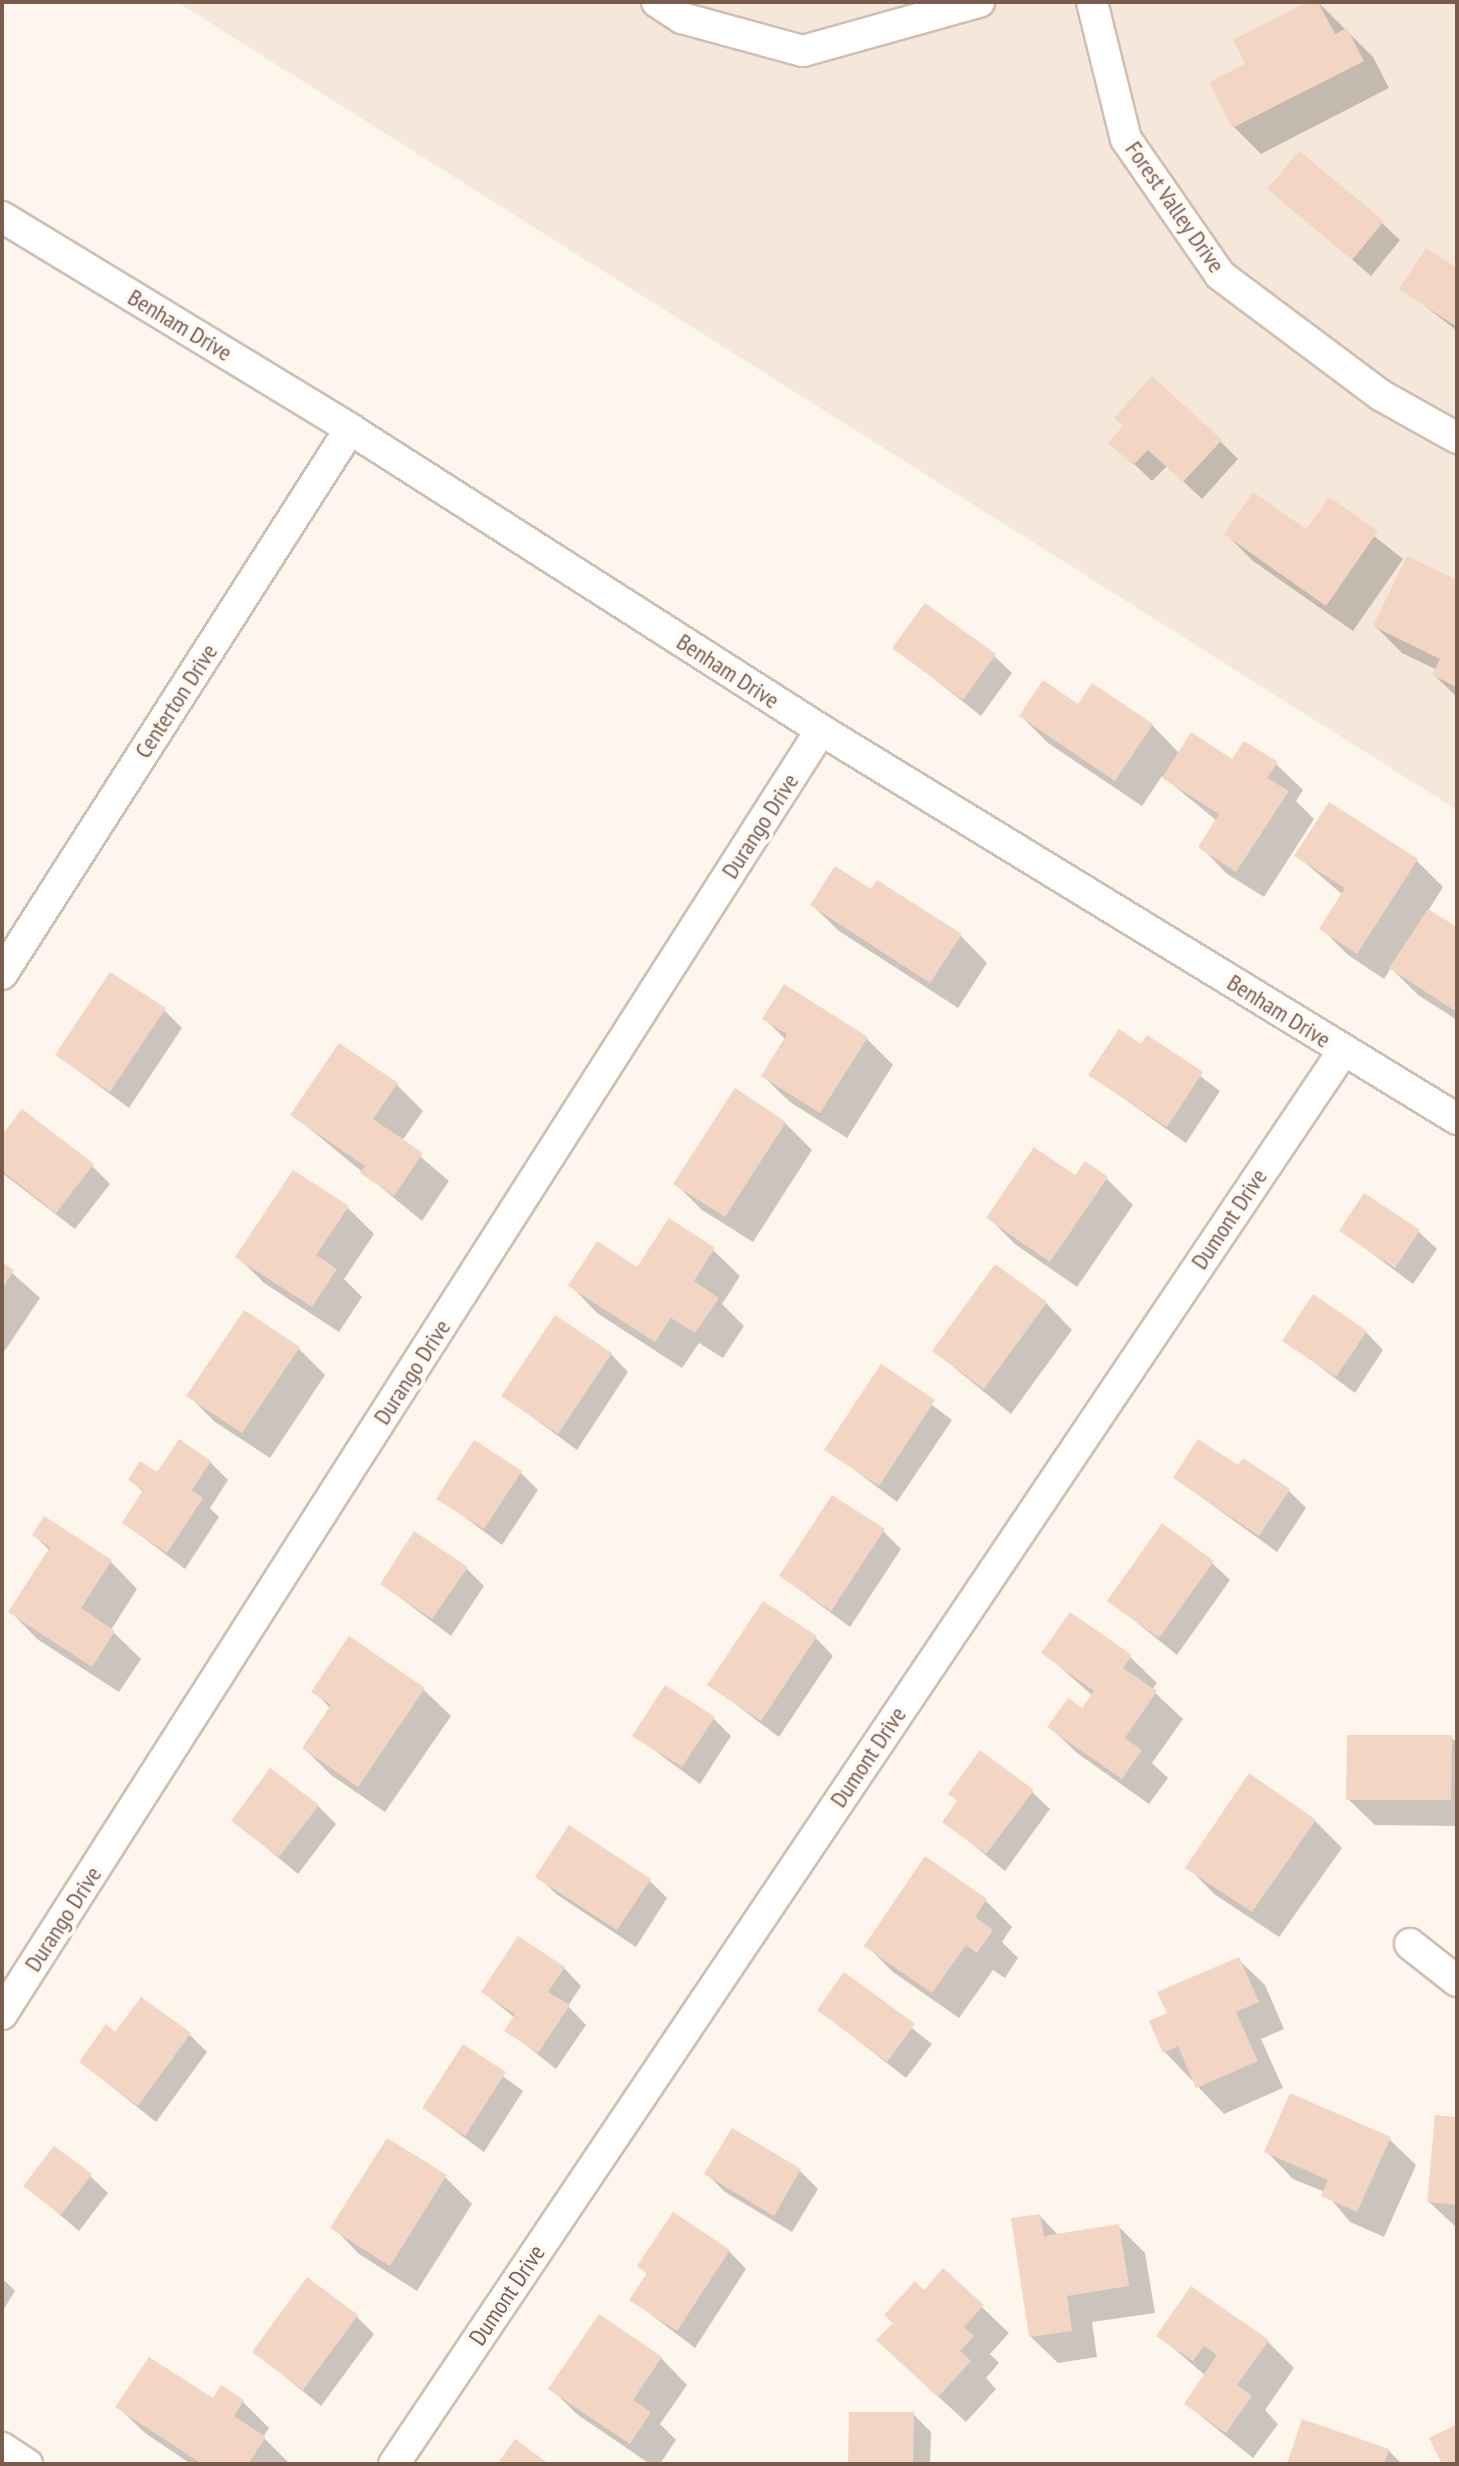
<!DOCTYPE html>
<html>
<head>
<meta charset="utf-8">
<style>
  body { margin:0 }
  #map { position:relative; width:1459px; height:2466px; overflow:hidden; background:#fdf6ec; font-family:"PT Sans Narrow",sans-serif }
  div>[style] { position:absolute }
  .residential>* { inset:0; background:#f5e8da }
  .shadow>* { inset:0; background:#0003 }
  .building>* { inset:0; background:#f3d5c3 }
  .roads { filter:drop-shadow(2px 0 #d1beb0) drop-shadow(-2px 0 #d1beb0) drop-shadow(0 2px #d1beb0) drop-shadow(0 -2px #d1beb0) }
  .street>* { height:30px; margin:-15px; padding:0 15px; transform-origin:15px; border-radius:15px; background:#fff }
  span { translate:-50% -50%; white-space:nowrap; text-align:center; line-height:1.15; -webkit-text-stroke:8px #fffaf3; paint-order:stroke }
  .street-label { font-size:24px; color:#7a5c4d }
  .frame { position:absolute; inset:0; border:4px solid #7a5c4d; pointer-events:none }
</style>
</head>
<body>
<div id="map">
  <div class="residential">
    <div style="clip-path:polygon(177px 2px,1457px 2px,1457px 810px)"></div>
  </div>
  <div class="shadow">
    <div style="clip-path:polygon(1311px 2px,1318px 2px,1373px 57px,1389px 88px,1261px 154px,1234px 127px,1248px 65px)"></div>
    <div style="clip-path:polygon(1270px 189px,1382px 223px,1400px 240px,1371px 276px)"></div>
    <div style="clip-path:polygon(1457px 271px,1457px 331px,1402px 288px)"></div>
    <div style="clip-path:polygon(1220px 441px,1238px 459px,1202px 499px,1167px 466px,1152px 481px,1111px 442px)"></div>
    <div style="clip-path:polygon(1329px 500px,1403px 559px,1353px 631px,1253px 561px,1226px 534px,1307px 532px)"></div>
    <div style="clip-path:polygon(1457px 583px,1457px 697px,1434px 675px,1437px 670px,1402px 653px,1375px 626px)"></div>
    <div style="clip-path:polygon(895px 648px,994px 656px,1012px 673px,981px 716px)"></div>
    <div style="clip-path:polygon(1079px 707px,1152px 725px,1180px 754px,1276px 764px,1303px 790px,1296px 801px,1314px 819px,1264px 897px,1227px 874px,1201px 847px,1217px 821px,1162px 776px,1142px 806px,1048px 743px,1021px 716px)"></div>
    <div style="clip-path:polygon(1330px 804px,1417px 861px,1443px 887px,1428px 911px,1457px 930px,1457px 1020px,1418px 995px,1391px 968px,1384px 979px,1348px 955px,1321px 928px,1343px 895px,1296px 855px)"></div>
    <div style="clip-path:polygon(871px 892px,961px 936px,987px 963px,958px 1008px,839px 931px,812px 905px)"></div>
    <div style="clip-path:polygon(164px 1010px,182px 1028px,129px 1108px,57px 1055px)"></div>
    <div style="clip-path:polygon(764px 1018px,867px 1039px,893px 1065px,847px 1138px,790px 1102px,763px 1076px,786px 1040px)"></div>
    <div style="clip-path:polygon(1148px 1037px,1220px 1091px,1186px 1143px,1091px 1075px,1141px 1046px)"></div>
    <div style="clip-path:polygon(396px 1084px,423px 1111px,402px 1141px,449px 1181px,422px 1221px,293px 1115px)"></div>
    <div style="clip-path:polygon(785px 1123px,812px 1150px,753px 1242px,702px 1210px,676px 1184px)"></div>
    <div style="clip-path:polygon(2px 1138px,92px 1166px,110px 1184px,75px 1229px,2px 1173px)"></div>
    <div style="clip-path:polygon(1075px 1178px,1106px 1178px,1133px 1205px,1077px 1287px,1015px 1244px,989px 1218px)"></div>
    <div style="clip-path:polygon(348px 1208px,374px 1234px,344px 1279px,362px 1297px,339px 1332px,264px 1283px,238px 1257px)"></div>
    <div style="clip-path:polygon(1342px 1231px,1419px 1232px,1437px 1249px,1413px 1284px)"></div>
    <div style="clip-path:polygon(713px 1250px,740px 1276px,722px 1304px,744px 1326px,723px 1358px,699px 1343px,682px 1368px,597px 1313px,571px 1286px)"></div>
    <div style="clip-path:polygon(2px 1264px,40px 1298px,2px 1355px)"></div>
    <div style="clip-path:polygon(1046px 1303px,1072px 1330px,1011px 1414px,934px 1351px)"></div>
    <div style="clip-path:polygon(1366px 1332px,1383px 1350px,1355px 1393px,1284px 1340px)"></div>
    <div style="clip-path:polygon(298px 1348px,325px 1375px,270px 1458px,215px 1422px,189px 1396px)"></div>
    <div style="clip-path:polygon(611px 1354px,628px 1372px,577px 1450px,504px 1396px)"></div>
    <div style="clip-path:polygon(881px 1367px,952px 1420px,897px 1502px,827px 1449px)"></div>
    <div style="clip-path:polygon(210px 1462px,228px 1480px,210px 1508px,219px 1517px,185px 1569px,124px 1523px,144px 1493px,131px 1480px)"></div>
    <div style="clip-path:polygon(1238px 1468px,1288px 1490px,1306px 1508px,1277px 1552px,1175px 1478px)"></div>
    <div style="clip-path:polygon(520px 1472px,538px 1490px,502px 1545px,439px 1498px)"></div>
    <div style="clip-path:polygon(45px 1519px,111px 1562px,137px 1589px,111px 1630px,141px 1659px,119px 1692px,37px 1639px,11px 1612px,50px 1551px,34px 1535px)"></div>
    <div style="clip-path:polygon(883px 1531px,901px 1549px,850px 1627px,781px 1576px)"></div>
    <div style="clip-path:polygon(1212px 1563px,1230px 1580px,1177px 1655px,1109px 1600px)"></div>
    <div style="clip-path:polygon(466px 1568px,484px 1586px,451px 1636px,382px 1584px)"></div>
    <div style="clip-path:polygon(816px 1638px,833px 1656px,779px 1737px,710px 1685px)"></div>
    <div style="clip-path:polygon(350px 1639px,424px 1690px,451px 1716px,385px 1812px,331px 1775px,304px 1748px,331px 1709px,314px 1691px)"></div>
    <div style="clip-path:polygon(1044px 1653px,1130px 1657px,1157px 1683px,1152px 1690px,1183px 1719px,1152px 1763px,1168px 1778px,1149px 1804px,1077px 1753px,1050px 1727px,1083px 1711px,1093px 1696px)"></div>
    <div style="clip-path:polygon(713px 1718px,731px 1736px,700px 1784px,635px 1736px)"></div>
    <div style="clip-path:polygon(1451px 1737px,1457px 1743px,1457px 1826px,1375px 1825px,1348px 1799px)"></div>
    <div style="clip-path:polygon(1032px 1792px,1050px 1809px,1005px 1871px,945px 1822px)"></div>
    <div style="clip-path:polygon(318px 1806px,336px 1824px,298px 1874px,234px 1821px)"></div>
    <div style="clip-path:polygon(1315px 1821px,1342px 1848px,1279px 1937px,1214px 1894px,1188px 1867px)"></div>
    <div style="clip-path:polygon(538px 1876px,650px 1881px,667px 1898px,636px 1947px,556px 1894px)"></div>
    <div style="clip-path:polygon(985px 1900px,1012px 1927px,1002px 1942px,1018px 1958px,1005px 1978px,993px 1970px,959px 2018px,893px 1972px,866px 1945px)"></div>
    <div style="clip-path:polygon(1238px 1959px,1265px 1985px,1284px 2029px,1261px 2039px,1283px 2088px,1224px 2114px,1164px 2051px,1169px 2014px)"></div>
    <div style="clip-path:polygon(564px 1968px,581px 1986px,568px 2006px,586px 2025px,556px 2069px,507px 2030px,515px 2018px,483px 1992px)"></div>
    <div style="clip-path:polygon(845px 1975px,932px 2044px,906px 2078px,819px 2010px)"></div>
    <div style="clip-path:polygon(190px 2035px,207px 2052px,156px 2122px,81px 2062px)"></div>
    <div style="clip-path:polygon(463px 2047px,523px 2091px,484px 2152px,424px 2108px)"></div>
    <div style="clip-path:polygon(1457px 2119px,1457px 2228px,1429px 2202px)"></div>
    <div style="clip-path:polygon(733px 2130px,800px 2171px,818px 2189px,792px 2232px,725px 2192px,707px 2174px)"></div>
    <div style="clip-path:polygon(1389px 2139px,1416px 2165px,1384px 2237px,1350px 2222px,1325px 2192px,1293px 2179px,1267px 2152px)"></div>
    <div style="clip-path:polygon(90px 2176px,108px 2193px,79px 2231px,26px 2186px)"></div>
    <div style="clip-path:polygon(445px 2177px,472px 2204px,417px 2291px,359px 2254px,333px 2227px)"></div>
    <div style="clip-path:polygon(1040px 2216px,1059px 2236px,1119px 2227px,1145px 2253px,1155px 2313px,1092px 2322px,1097px 2357px,1058px 2363px,1031px 2337px)"></div>
    <div style="clip-path:polygon(729px 2251px,746px 2269px,695px 2348px,632px 2300px,648px 2275px,640px 2266px)"></div>
    <div style="clip-path:polygon(944px 2271px,1009px 2333px,990px 2354px,999px 2363px,986px 2378px,996px 2389px,966px 2422px,906px 2367px,895px 2323px)"></div>
    <div style="clip-path:polygon(2px 2278px,15px 2291px,2px 2312px)"></div>
    <div style="clip-path:polygon(356px 2316px,374px 2334px,321px 2406px,255px 2352px)"></div>
    <div style="clip-path:polygon(1159px 2336px,1267px 2341px,1294px 2368px,1265px 2410px,1278px 2424px,1253px 2458px,1186px 2404px,1206px 2376px)"></div>
    <div style="clip-path:polygon(661px 2358px,687px 2385px,660px 2424px,676px 2440px,660px 2464px,650px 2464px,578px 2415px,551px 2389px)"></div>
    <div style="clip-path:polygon(243px 2402px,269px 2428px,263px 2437px,290px 2464px,191px 2464px,145px 2433px,118px 2407px)"></div>
    <div style="clip-path:polygon(913px 2414px,931px 2432px,930px 2464px,850px 2464px)"></div>
    <div style="clip-path:polygon(1388px 2450px,1402px 2464px,1289px 2464px)"></div>
  </div>
  <div class="building">
    <div style="clip-path:polygon(1307px 2px,1318px 2px,1335px 34px,1347px 28px,1364px 61px,1232px 128px,1209px 82px,1245px 64px,1233px 40px)"></div>
    <div style="clip-path:polygon(1299px 151px,1384px 221px,1352px 260px,1267px 189px)"></div>
    <div style="clip-path:polygon(1426px 248px,1457px 268px,1457px 327px,1399px 289px)"></div>
    <div style="clip-path:polygon(1152px 376px,1222px 440px,1183px 482px,1148px 450px,1133px 465px,1108px 443px,1123px 426px,1114px 418px)"></div>
    <div style="clip-path:polygon(1253px 492px,1306px 529px,1329px 497px,1378px 531px,1326px 606px,1224px 534px)"></div>
    <div style="clip-path:polygon(1407px 556px,1457px 580px,1457px 687px,1432px 675px,1440px 659px,1373px 626px)"></div>
    <div style="clip-path:polygon(925px 603px,996px 654px,963px 700px,892px 648px)"></div>
    <div style="clip-path:polygon(1043px 680px,1078px 704px,1092px 683px,1153px 724px,1115px 781px,1019px 716px)"></div>
    <div style="clip-path:polygon(1191px 732px,1232px 759px,1244px 741px,1278px 762px,1267px 778px,1289px 791px,1236px 872px,1198px 847px,1219px 814px,1162px 778px)"></div>
    <div style="clip-path:polygon(1329px 802px,1418px 859px,1357px 954px,1319px 929px,1345px 888px,1294px 856px)"></div>
    <div style="clip-path:polygon(835px 866px,871px 889px,877px 880px,962px 934px,930px 983px,810px 905px)"></div>
    <div style="clip-path:polygon(1428px 909px,1457px 927px,1457px 1012px,1389px 968px)"></div>
    <div style="clip-path:polygon(110px 972px,166px 1008px,110px 1092px,55px 1055px)"></div>
    <div style="clip-path:polygon(784px 984px,868px 1037px,820px 1113px,761px 1076px,787px 1034px,762px 1019px)"></div>
    <div style="clip-path:polygon(1119px 1029px,1141px 1044px,1147px 1035px,1203px 1072px,1167px 1127px,1088px 1075px)"></div>
    <div style="clip-path:polygon(339px 1043px,398px 1083px,373px 1119px,423px 1153px,394px 1196px,360px 1173px,365px 1166px,290px 1115px)"></div>
    <div style="clip-path:polygon(735px 1088px,786px 1122px,725px 1217px,673px 1184px)"></div>
    <div style="clip-path:polygon(22px 1109px,94px 1164px,56px 1213px,2px 1171px,2px 1135px)"></div>
    <div style="clip-path:polygon(1034px 1147px,1075px 1175px,1085px 1161px,1108px 1177px,1050px 1262px,986px 1218px)"></div>
    <div style="clip-path:polygon(293px 1170px,349px 1206px,316px 1255px,337px 1269px,312px 1307px,235px 1257px)"></div>
    <div style="clip-path:polygon(1364px 1193px,1420px 1230px,1395px 1268px,1339px 1231px)"></div>
    <div style="clip-path:polygon(669px 1218px,715px 1248px,694px 1281px,719px 1298px,695px 1333px,671px 1318px,655px 1342px,568px 1286px,597px 1241px,637px 1267px)"></div>
    <div style="clip-path:polygon(2px 1262px,14px 1270px,2px 1289px)"></div>
    <div style="clip-path:polygon(995px 1264px,1047px 1302px,984px 1389px,932px 1351px)"></div>
    <div style="clip-path:polygon(1313px 1294px,1367px 1331px,1336px 1377px,1282px 1341px)"></div>
    <div style="clip-path:polygon(244px 1310px,300px 1347px,242px 1433px,186px 1396px)"></div>
    <div style="clip-path:polygon(555px 1315px,612px 1353px,558px 1434px,501px 1396px)"></div>
    <div style="clip-path:polygon(881px 1364px,935px 1400px,879px 1486px,824px 1450px)"></div>
    <div style="clip-path:polygon(179px 1439px,211px 1461px,192px 1490px,203px 1498px,167px 1553px,122px 1523px,143px 1490px,128px 1480px,140px 1461px,157px 1472px)"></div>
    <div style="clip-path:polygon(1198px 1439px,1238px 1465px,1243px 1458px,1290px 1489px,1259px 1536px,1173px 1478px)"></div>
    <div style="clip-path:polygon(474px 1440px,522px 1471px,484px 1529px,436px 1499px)"></div>
    <div style="clip-path:polygon(832px 1495px,885px 1529px,831px 1611px,779px 1576px)"></div>
    <div style="clip-path:polygon(44px 1516px,112px 1560px,81px 1608px,115px 1631px,92px 1667px,8px 1612px,50px 1547px,32px 1535px)"></div>
    <div style="clip-path:polygon(1162px 1523px,1214px 1561px,1159px 1638px,1107px 1601px)"></div>
    <div style="clip-path:polygon(414px 1531px,468px 1567px,432px 1619px,380px 1584px)"></div>
    <div style="clip-path:polygon(763px 1601px,817px 1636px,761px 1721px,707px 1685px)"></div>
    <div style="clip-path:polygon(1070px 1612px,1132px 1655px,1123px 1668px,1157px 1691px,1125px 1738px,1142px 1750px,1122px 1779px,1047px 1727px,1068px 1698px,1082px 1708px,1094px 1691px,1041px 1653px)"></div>
    <div style="clip-path:polygon(349px 1636px,425px 1688px,358px 1787px,302px 1748px,331px 1705px,311px 1692px)"></div>
    <div style="clip-path:polygon(665px 1685px,715px 1717px,682px 1767px,632px 1736px)"></div>
    <div style="clip-path:polygon(1347px 1735px,1452px 1735px,1451px 1800px,1346px 1800px)"></div>
    <div style="clip-path:polygon(980px 1750px,1034px 1790px,986px 1854px,942px 1822px,957px 1801px,948px 1794px)"></div>
    <div style="clip-path:polygon(270px 1768px,319px 1805px,279px 1857px,231px 1821px)"></div>
    <div style="clip-path:polygon(1249px 1773px,1316px 1820px,1252px 1912px,1185px 1868px)"></div>
    <div style="clip-path:polygon(569px 1825px,651px 1879px,617px 1930px,535px 1877px)"></div>
    <div style="clip-path:polygon(925px 1856px,987px 1899px,975px 1917px,993px 1930px,977px 1953px,966px 1945px,932px 1993px,864px 1946px)"></div>
    <div style="clip-path:polygon(518px 1936px,565px 1967px,548px 1992px,570px 2005px,538px 2053px,504px 2031px,515px 2014px,481px 1992px)"></div>
    <div style="clip-path:polygon(1239px 1957px,1259px 2002px,1236px 2012px,1258px 2061px,1196px 2088px,1178px 2046px,1163px 2053px,1149px 2021px,1167px 2013px,1157px 1992px)"></div>
    <div style="clip-path:polygon(844px 1972px,915px 2024px,887px 2062px,817px 2010px)"></div>
    <div style="clip-path:polygon(141px 1997px,191px 2033px,138px 2106px,79px 2062px,106px 2024px,115px 2032px)"></div>
    <div style="clip-path:polygon(463px 2044px,506px 2072px,465px 2136px,422px 2108px)"></div>
    <div style="clip-path:polygon(1290px 2093px,1391px 2137px,1357px 2212px,1321px 2196px,1328px 2180px,1264px 2152px)"></div>
    <div style="clip-path:polygon(1435px 2115px,1457px 2117px,1457px 2205px,1427px 2202px)"></div>
    <div style="clip-path:polygon(732px 2128px,801px 2169px,774px 2216px,704px 2174px)"></div>
    <div style="clip-path:polygon(387px 2138px,447px 2175px,390px 2266px,330px 2228px)"></div>
    <div style="clip-path:polygon(54px 2146px,92px 2174px,61px 2215px,23px 2186px)"></div>
    <div style="clip-path:polygon(673px 2212px,730px 2250px,677px 2331px,629px 2300px,647px 2273px,637px 2266px)"></div>
    <div style="clip-path:polygon(1040px 2214px,1044px 2236px,1119px 2224px,1129px 2286px,1067px 2296px,1072px 2331px,1029px 2337px,1011px 2218px)"></div>
    <div style="clip-path:polygon(943px 2268px,984px 2305px,964px 2327px,974px 2336px,960px 2351px,971px 2361px,938px 2397px,876px 2340px,893px 2323px,884px 2315px,915px 2281px,924px 2290px)"></div>
    <div style="clip-path:polygon(307px 2277px,358px 2315px,303px 2390px,252px 2352px)"></div>
    <div style="clip-path:polygon(1191px 2286px,1269px 2340px,1237px 2385px,1252px 2396px,1226px 2433px,1184px 2404px,1217px 2355px,1204px 2346px,1193px 2361px,1156px 2336px)"></div>
    <div style="clip-path:polygon(599px 2314px,662px 2357px,633px 2400px,651px 2412px,630px 2444px,548px 2389px)"></div>
    <div style="clip-path:polygon(149px 2357px,213px 2398px,221px 2385px,244px 2400px,234px 2416px,266px 2437px,248px 2464px,202px 2464px,115px 2407px)"></div>
    <div style="clip-path:polygon(849px 2412px,914px 2412px,913px 2464px,848px 2464px)"></div>
    <div style="clip-path:polygon(1302px 2419px,1389px 2449px,1384px 2464px,1287px 2464px)"></div>
    <div style="clip-path:polygon(1457px 2424px,1457px 2464px,1442px 2464px,1429px 2438px)"></div>
    <div style="clip-path:polygon(515px 2439px,549px 2464px,497px 2464px)"></div>
  </div>
  <div class="roads">
    <div class="street">
      <div style="left:657px;top:2px;width:30px;rotate:33deg"></div>
      <div style="left:682px;top:18px;width:125px;rotate:15.3deg"></div>
      <div style="left:803px;top:51px;width:183px;rotate:-15.6deg"></div>
      <div style="left:1092px;top:2px;width:141px;rotate:76.1deg"></div>
      <div style="left:1126px;top:139px;width:165px;rotate:55.3deg"></div>
      <div style="left:1220px;top:275px;width:202px;rotate:36.8deg"></div>
      <div style="left:1382px;top:396px;width:86px;rotate:29.2deg"></div>
      <div style="left:2px;top:217px;width:407px;rotate:31.3deg"></div>
      <div style="left:350px;top:429px;width:559px;rotate:32.58deg"></div>
      <div style="left:821px;top:730px;width:746px;rotate:31.45deg"></div>
      <div style="left:2px;top:974px;width:647px;rotate:-57.44deg"></div>
      <div style="left:1410px;top:1944px;width:60px;rotate:38.2deg"></div>
      <div style="left:2px;top:2014px;width:1523px;rotate:-57.47deg"></div>
      <div style="left:2px;top:2448px;width:30px;rotate:33deg"></div>
      <div style="left:394px;top:2464px;width:1702px;rotate:-56.11deg"></div>
    </div>
  </div>
  <div class="street-label">
    <span style="left:1175px;top:207px;rotate:55deg">Forest Valley Drive</span>
    <span style="left:180px;top:325px;rotate:31deg">Benham Drive</span>
    <span style="left:728px;top:671px;rotate:33deg">Benham Drive</span>
    <span style="left:176px;top:701px;rotate:-57deg">Centerton Drive</span>
    <span style="left:760px;top:826px;rotate:-57deg">Durango Drive</span>
    <span style="left:1279px;top:1011px;rotate:32deg">Benham Drive</span>
    <span style="left:1229px;top:1219px;rotate:-56deg">Dumont Drive</span>
    <span style="left:412px;top:1372px;rotate:-57deg">Durango Drive</span>
    <span style="left:868px;top:1757px;rotate:-56deg">Dumont Drive</span>
    <span style="left:63px;top:1919px;rotate:-57deg">Durango Drive</span>
    <span style="left:507px;top:2295px;rotate:-56deg">Dumont Drive</span>
  </div>
  <div class="frame"></div>
</div>
</body>
</html>
